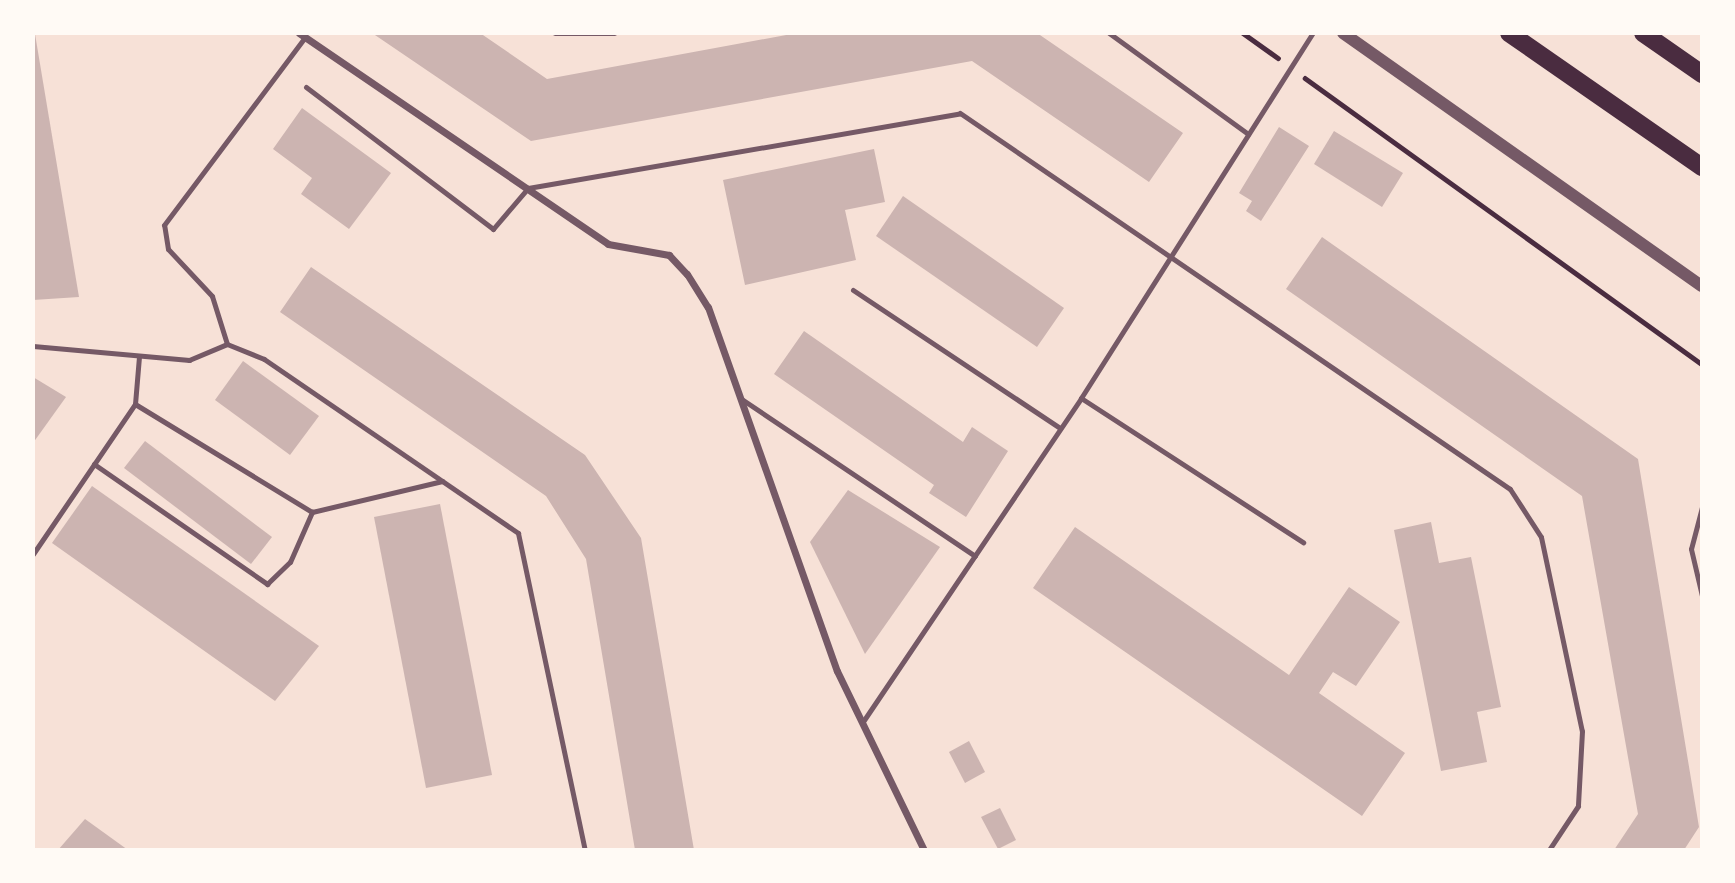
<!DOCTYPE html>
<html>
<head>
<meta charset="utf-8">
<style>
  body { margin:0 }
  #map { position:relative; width:1735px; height:883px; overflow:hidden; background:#f7e1d7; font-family:"PT Sans Narrow",sans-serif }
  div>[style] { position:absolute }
  .building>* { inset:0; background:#ccb4b1 }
  .path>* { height:4.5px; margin:-2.25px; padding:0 2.25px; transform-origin:2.25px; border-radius:2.25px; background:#4a2c40 }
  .service>* { height:5px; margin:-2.5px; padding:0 2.5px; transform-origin:2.5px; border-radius:2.5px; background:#755966 }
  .minor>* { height:7px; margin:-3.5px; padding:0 3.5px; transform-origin:3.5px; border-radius:3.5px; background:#755966 }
  .tertiary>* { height:12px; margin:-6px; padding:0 6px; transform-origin:6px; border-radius:6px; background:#755966 }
  .primary>* { height:18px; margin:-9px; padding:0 9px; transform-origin:9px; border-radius:9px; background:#4a2c40 }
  span { translate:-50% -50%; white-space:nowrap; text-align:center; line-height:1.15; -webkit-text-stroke:6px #fffaf5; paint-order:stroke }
  .frame { position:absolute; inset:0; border:35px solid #fffaf5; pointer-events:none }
</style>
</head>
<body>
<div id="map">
  <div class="building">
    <div style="clip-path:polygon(372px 33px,480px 33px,547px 79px,797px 33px,1037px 33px,1183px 133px,1149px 182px,972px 61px,531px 141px)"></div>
    <div style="clip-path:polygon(33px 34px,35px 34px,79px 297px,33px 300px)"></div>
    <div style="clip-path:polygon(302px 108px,391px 173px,349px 229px,301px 194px,312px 178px,273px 149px)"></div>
    <div style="clip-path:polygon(1279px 127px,1309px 146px,1261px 221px,1246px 211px,1252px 201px,1239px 193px)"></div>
    <div style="clip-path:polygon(1334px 131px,1403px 173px,1382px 207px,1314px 164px)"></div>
    <div style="clip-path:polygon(874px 149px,885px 202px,845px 210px,856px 260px,745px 285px,723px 180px)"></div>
    <div style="clip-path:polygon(903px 196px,1064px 308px,1037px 347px,876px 236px)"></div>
    <div style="clip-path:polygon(1322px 237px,1638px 459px,1699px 827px,1684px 850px,1614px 850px,1638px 814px,1582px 496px,1286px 289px)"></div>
    <div style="clip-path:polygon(311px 267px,585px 455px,641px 538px,694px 850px,635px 850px,586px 559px,546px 496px,280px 312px)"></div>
    <div style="clip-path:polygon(804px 331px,963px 442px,972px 427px,1008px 451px,966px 517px,929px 493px,934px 485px,774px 374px)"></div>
    <div style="clip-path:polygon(243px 361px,319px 416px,290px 455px,215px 400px)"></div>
    <div style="clip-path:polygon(33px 377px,66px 397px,33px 443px)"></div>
    <div style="clip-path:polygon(145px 441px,272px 537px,251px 564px,124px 468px)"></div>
    <div style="clip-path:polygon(92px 486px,319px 646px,275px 701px,52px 543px)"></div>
    <div style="clip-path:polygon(848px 490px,940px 547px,865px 654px,810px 542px)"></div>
    <div style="clip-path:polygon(440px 504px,492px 775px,426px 788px,374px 517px)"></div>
    <div style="clip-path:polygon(1431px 522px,1439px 563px,1471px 557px,1501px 707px,1477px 712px,1487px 762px,1441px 771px,1394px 530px)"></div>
    <div style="clip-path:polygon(1075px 527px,1289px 675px,1349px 587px,1400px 622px,1356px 686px,1333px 672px,1319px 693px,1405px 753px,1362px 816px,1033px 588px)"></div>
    <div style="clip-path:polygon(969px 741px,985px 772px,965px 783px,949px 752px)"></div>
    <div style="clip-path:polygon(1000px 808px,1016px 840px,998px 849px,981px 817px)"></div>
    <div style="clip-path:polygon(85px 819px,128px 850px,58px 850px)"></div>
  </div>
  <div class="path">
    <div style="left:1243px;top:33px;width:43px;rotate:35.5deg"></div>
    <div style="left:1305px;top:78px;width:489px;rotate:35.8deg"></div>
  </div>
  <div class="service">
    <div style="left:555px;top:33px;width:59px"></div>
    <div style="left:1109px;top:33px;width:172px;rotate:36deg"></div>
    <div style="left:306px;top:87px;width:235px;rotate:37.2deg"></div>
    <div style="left:493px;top:229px;width:54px;rotate:-49.5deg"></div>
    <div style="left:528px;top:188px;width:438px;rotate:-9.8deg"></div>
    <div style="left:960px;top:113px;width:666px;rotate:34.36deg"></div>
    <div style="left:1510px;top:489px;width:57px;rotate:57.1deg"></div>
    <div style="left:1541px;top:537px;width:198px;rotate:78.1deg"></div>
    <div style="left:1582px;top:731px;width:75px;rotate:93.1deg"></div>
    <div style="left:1578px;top:806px;width:53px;rotate:123.4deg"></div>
    <div style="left:853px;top:290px;width:249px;rotate:33.7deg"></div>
    <div style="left:227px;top:344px;width:40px;rotate:22deg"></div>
    <div style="left:264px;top:359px;width:308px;rotate:34.4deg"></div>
    <div style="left:518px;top:533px;width:324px;rotate:78.1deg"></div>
    <div style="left:33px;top:346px;width:157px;rotate:5.1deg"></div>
    <div style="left:189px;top:360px;width:41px;rotate:-22.8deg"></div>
    <div style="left:227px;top:344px;width:50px;rotate:-107.4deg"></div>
    <div style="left:212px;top:296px;width:64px;rotate:-133.1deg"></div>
    <div style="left:168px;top:249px;width:24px;rotate:-99deg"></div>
    <div style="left:164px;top:225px;width:235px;rotate:-53.1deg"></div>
    <div style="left:740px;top:398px;width:283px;rotate:33.9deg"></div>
    <div style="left:1081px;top:398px;width:265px;rotate:33deg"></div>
    <div style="left:135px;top:404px;width:207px;rotate:31.4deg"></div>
    <div style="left:312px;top:512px;width:134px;rotate:-13.4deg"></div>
    <div style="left:94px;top:464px;width:211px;rotate:34.7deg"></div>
    <div style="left:267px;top:584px;width:32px;rotate:-44deg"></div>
    <div style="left:290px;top:562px;width:55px;rotate:-66.3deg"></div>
    <div style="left:1702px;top:507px;width:43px;rotate:104.7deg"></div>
    <div style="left:1691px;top:549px;width:48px;rotate:76.8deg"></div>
    <div style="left:33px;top:554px;width:181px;rotate:-55.8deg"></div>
    <div style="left:135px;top:404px;width:48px;rotate:-85.2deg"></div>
    <div style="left:864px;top:720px;width:388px;rotate:-56deg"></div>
    <div style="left:1081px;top:398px;width:432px;rotate:-57.6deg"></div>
  </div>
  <div class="minor">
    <div style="left:299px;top:33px;width:374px;rotate:34.3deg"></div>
    <div style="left:608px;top:244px;width:62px;rotate:10.2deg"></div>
    <div style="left:669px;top:255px;width:26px;rotate:47deg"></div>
    <div style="left:687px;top:274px;width:39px;rotate:58deg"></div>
    <div style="left:708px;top:307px;width:386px;rotate:70.5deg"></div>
    <div style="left:837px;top:671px;width:199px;rotate:64.1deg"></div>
  </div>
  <div class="tertiary">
    <div style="left:1343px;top:33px;width:439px;rotate:35.2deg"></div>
  </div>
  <div class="primary">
    <div style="left:1509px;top:33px;width:235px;rotate:34.8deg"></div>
    <div style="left:1643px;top:33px;width:72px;rotate:34.8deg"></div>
  </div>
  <div class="frame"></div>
</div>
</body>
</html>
